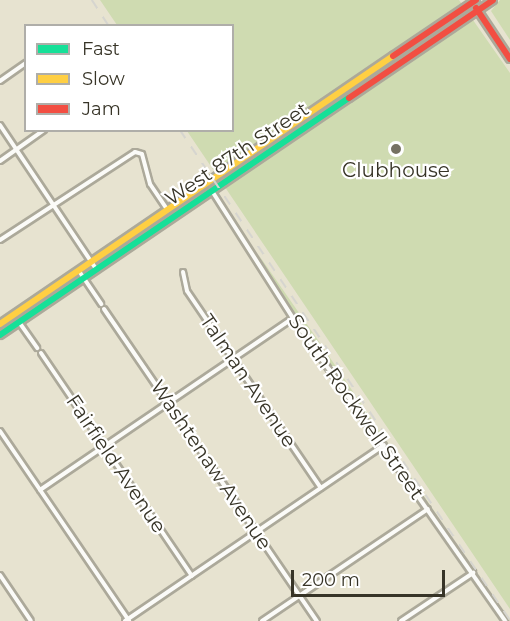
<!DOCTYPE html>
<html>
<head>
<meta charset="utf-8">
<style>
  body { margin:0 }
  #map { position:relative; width:510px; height:621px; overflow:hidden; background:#e7e3d0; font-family:Montserrat,sans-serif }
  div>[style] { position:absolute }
  .green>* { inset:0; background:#cfdbb1 }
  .roads { filter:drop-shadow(2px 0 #aca99a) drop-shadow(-2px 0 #aca99a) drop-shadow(0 2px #aca99a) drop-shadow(0 -2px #aca99a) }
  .street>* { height:4px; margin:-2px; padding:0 2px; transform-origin:2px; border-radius:2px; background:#fbfbf8 }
  .fast>* { height:6px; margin:-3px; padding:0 3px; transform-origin:3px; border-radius:3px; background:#16e098 }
  .slow>* { height:6px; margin:-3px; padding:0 3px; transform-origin:3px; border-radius:3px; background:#ffcf43 }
  .jam>* { height:6px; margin:-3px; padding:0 3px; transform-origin:3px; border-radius:3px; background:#f24e42 }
  .rail>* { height:1.5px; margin-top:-0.75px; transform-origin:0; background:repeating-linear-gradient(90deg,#d6d5cf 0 10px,transparent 0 20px) }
  .dots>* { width:16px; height:16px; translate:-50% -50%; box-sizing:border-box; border:3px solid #fff; border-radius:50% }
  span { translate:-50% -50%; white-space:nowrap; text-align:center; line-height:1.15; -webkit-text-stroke:4.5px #fff; paint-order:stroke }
  .street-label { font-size:20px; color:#373427 }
  .poi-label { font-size:20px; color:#373427 }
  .legend { position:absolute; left:24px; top:24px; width:210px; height:108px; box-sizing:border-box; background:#fff; border:2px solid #afaea9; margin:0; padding:8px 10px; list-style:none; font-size:18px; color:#373427 }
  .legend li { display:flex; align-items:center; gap:12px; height:30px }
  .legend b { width:30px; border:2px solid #afaea9 }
  .scale { position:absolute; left:291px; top:570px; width:154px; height:27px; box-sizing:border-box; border:3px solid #373427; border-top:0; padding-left:8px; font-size:18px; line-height:21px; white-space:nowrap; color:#373427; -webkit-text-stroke:4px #fff; paint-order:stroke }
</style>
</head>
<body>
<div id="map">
  <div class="green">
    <div style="clip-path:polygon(100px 0,459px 0,510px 73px,510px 609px,187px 131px,232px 130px,232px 26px,117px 25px)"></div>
    <div style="clip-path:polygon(500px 0,510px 0,510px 40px,491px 11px)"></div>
    <div style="clip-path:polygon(258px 254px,322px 346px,451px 536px,294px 317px)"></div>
  </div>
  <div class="roads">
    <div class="street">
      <div style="left:0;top:81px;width:32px;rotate:-35deg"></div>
      <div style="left:0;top:125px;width:173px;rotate:56.3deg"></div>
      <div style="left:0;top:161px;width:54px;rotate:-35.2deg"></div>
      <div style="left:212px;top:191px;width:151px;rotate:57.5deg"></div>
      <div style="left:293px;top:318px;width:370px;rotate:55deg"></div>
      <div style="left:0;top:240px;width:161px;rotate:-33.1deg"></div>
      <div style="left:135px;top:152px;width:7px;rotate:16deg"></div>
      <div style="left:142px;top:154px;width:31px;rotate:75deg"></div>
      <div style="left:150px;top:184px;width:30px;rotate:56deg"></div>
      <div style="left:79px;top:271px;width:40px;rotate:56deg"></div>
      <div style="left:183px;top:272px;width:19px;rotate:78deg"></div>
      <div style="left:187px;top:291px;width:238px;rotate:55.8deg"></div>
      <div style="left:104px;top:309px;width:378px;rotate:55.7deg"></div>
      <div style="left:19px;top:322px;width:32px;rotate:55deg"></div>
      <div style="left:41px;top:353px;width:269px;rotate:55.9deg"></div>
      <div style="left:0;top:431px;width:230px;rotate:55.8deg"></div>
      <div style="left:40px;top:490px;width:306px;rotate:-34.2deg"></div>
      <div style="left:0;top:575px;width:55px;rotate:56deg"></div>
      <div style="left:125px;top:621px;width:313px;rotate:-34.2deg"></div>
      <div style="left:262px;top:621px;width:200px;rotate:-34deg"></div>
      <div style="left:401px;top:621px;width:87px;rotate:-33.7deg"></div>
    </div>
    <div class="fast">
      <div style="left:0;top:335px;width:422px;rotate:-34.2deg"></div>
    </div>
    <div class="slow">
      <div style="left:0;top:324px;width:476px;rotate:-34.3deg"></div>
    </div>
    <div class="jam">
      <div style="left:476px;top:8px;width:61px;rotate:56.3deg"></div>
      <div style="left:393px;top:56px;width:100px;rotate:-34deg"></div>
      <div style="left:349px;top:98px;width:174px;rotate:-34.2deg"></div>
    </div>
  </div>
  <div class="rail">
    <div style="left:92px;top:0;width:31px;rotate:57deg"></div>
    <div style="left:180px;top:130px;width:591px;rotate:56.04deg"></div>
  </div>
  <div class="dots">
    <div style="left:396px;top:149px;background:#757162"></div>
  </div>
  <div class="street-label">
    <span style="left:237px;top:154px;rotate:-34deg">West 87th Street</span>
    <span style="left:248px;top:381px;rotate:56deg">Talman Avenue</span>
    <span style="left:356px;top:407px;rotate:55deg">South Rockwell Street</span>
    <span style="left:116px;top:464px;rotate:56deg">Fairfield Avenue</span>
    <span style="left:211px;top:465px;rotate:56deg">Washtenaw Avenue</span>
  </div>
  <div class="poi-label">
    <span style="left:396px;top:170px">Clubhouse</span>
  </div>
  <ul class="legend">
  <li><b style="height:8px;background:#16e098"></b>Fast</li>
  <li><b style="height:8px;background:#ffcf43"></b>Slow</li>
  <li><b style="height:8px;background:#f24e42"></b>Jam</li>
  </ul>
  <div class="scale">200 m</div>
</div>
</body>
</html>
